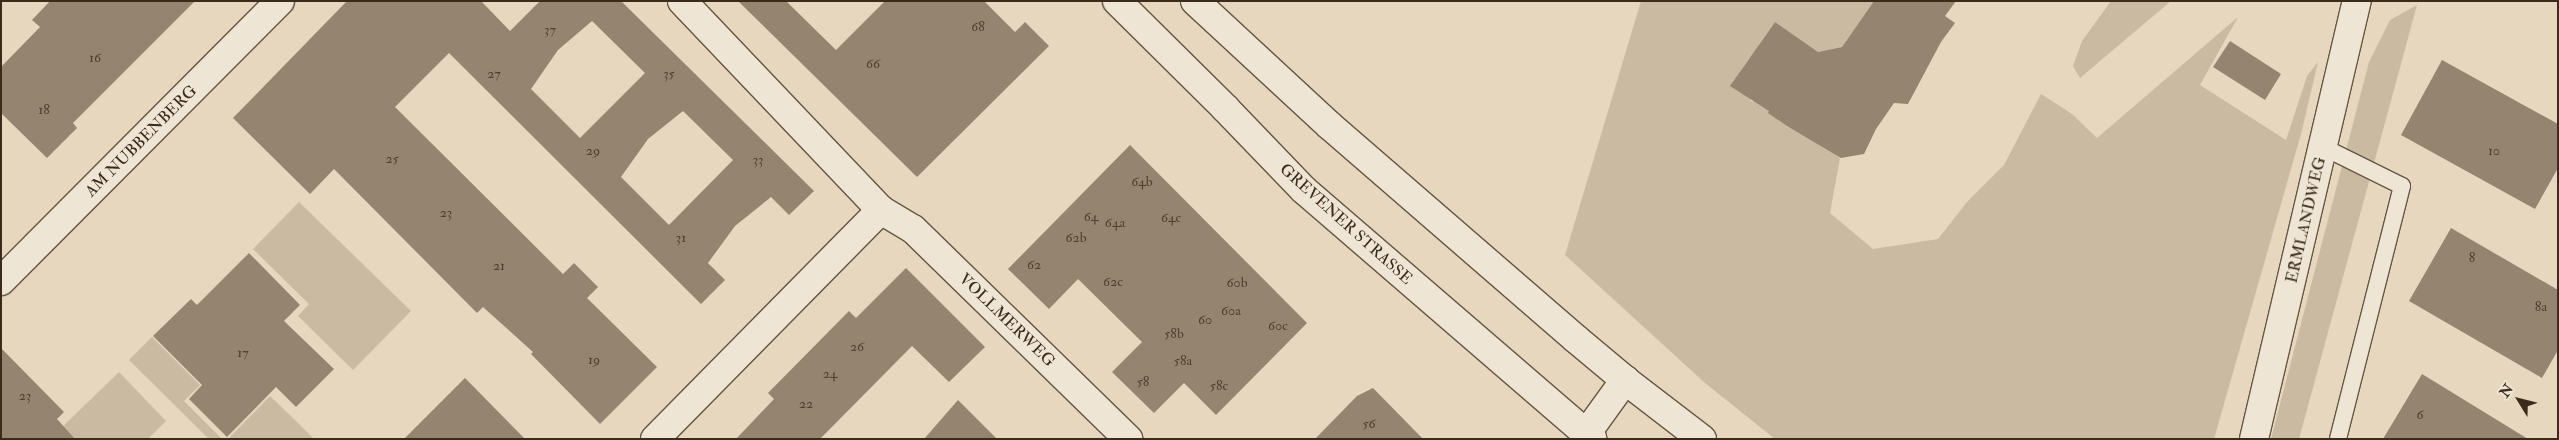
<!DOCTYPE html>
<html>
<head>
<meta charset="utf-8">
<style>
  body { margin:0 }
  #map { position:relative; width:2559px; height:440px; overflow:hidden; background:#e7d7be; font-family:"IM FELL Double Pica",serif }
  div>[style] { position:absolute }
  .green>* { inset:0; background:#cabaa2 }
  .building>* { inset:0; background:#948470 }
  .roads { filter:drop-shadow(1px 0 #665644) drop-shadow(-1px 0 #665644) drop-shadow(0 1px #665644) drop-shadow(0 -1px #665644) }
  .service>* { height:16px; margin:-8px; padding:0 8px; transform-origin:8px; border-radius:8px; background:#efe5d5 }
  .minor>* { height:28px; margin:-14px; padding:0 14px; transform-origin:14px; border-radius:14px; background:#efe5d5 }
  .secondary>* { height:28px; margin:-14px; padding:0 14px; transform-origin:14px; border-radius:14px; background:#efe5d5 }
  span { translate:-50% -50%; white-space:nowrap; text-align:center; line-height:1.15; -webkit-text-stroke:4.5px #efe5d5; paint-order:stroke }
  .number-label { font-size:14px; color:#514130 }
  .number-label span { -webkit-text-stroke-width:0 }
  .street-label { font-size:16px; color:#3b2b1b }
  .frame { position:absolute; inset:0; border:2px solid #3b2b1b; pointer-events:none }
  .north { position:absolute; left:2494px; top:375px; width:50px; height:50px; -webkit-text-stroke:4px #efe5d5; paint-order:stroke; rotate:306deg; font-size:14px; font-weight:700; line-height:20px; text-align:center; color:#3b2b1b }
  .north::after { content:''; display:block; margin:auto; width:18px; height:22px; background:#3b2b1b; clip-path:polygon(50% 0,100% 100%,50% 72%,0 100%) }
</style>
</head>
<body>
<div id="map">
  <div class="green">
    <div style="clip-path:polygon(1641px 1px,1874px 1px,1842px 47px,1818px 52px,1775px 22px,1759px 44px,1759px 57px,1749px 58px,1731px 86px,1734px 88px,1738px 83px,1754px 95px,1750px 100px,1753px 102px,1757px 97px,1787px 126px,1837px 152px,1836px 155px,1840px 158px,1830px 213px,1873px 249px,1938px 239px,1967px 202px,2004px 165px,2041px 94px,2072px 114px,2097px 138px,2238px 17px,2200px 85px,2286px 140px,2307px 76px,2318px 62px,2301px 134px,2214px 439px,1775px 439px,1705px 383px,1565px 255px)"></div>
    <div style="clip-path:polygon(2111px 1px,2171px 1px,2080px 78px,2073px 66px,2082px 41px)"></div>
    <div style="clip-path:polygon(2417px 5px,2299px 439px,2271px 439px,2369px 62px,2390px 20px)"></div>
    <div style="clip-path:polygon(299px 202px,411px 311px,353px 370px,298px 316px,309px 304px,253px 249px)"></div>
    <div style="clip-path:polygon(152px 337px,200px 385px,184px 401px,222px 439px,209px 439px,129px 360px)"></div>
    <div style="clip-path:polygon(119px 372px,166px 421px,148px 439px,65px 439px,58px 431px)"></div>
    <div style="clip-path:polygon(270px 396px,298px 423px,314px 439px,228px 439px)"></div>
  </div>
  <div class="building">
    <div style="clip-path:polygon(50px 1px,195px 1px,73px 123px,77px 128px,47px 158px,1px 113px,1px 67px,40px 27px,32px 20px)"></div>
    <div style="clip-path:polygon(evenodd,347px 1px,481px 1px,510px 31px,540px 1px,621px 1px,814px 191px,789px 215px,771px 197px,735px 226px,708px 263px,725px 280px,701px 304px,449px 53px,395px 107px,563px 274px,574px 263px,598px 287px,587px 298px,657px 367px,600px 424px,531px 354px,533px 352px,483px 307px,477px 313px,334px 169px,310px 194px,233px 118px,347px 1px,592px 21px,645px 73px,580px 138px,531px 89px,558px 50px,592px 21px,347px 1px,683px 111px,733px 160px,669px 225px,621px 177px,648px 139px,683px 111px)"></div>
    <div style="clip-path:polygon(738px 1px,786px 1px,836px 50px,885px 1px,984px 1px,1015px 32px,1025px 22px,1049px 46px,917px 177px)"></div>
    <div style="clip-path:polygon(1874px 1px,1956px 1px,1945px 16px,1955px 23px,1941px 42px,1908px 104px,1894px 103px,1876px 129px,1864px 154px,1841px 158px,1787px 126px,1768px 113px,1769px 111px,1730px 86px,1775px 22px,1818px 52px,1842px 47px)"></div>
    <div style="clip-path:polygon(2230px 41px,2281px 74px,2265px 100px,2213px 67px)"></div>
    <div style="clip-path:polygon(2442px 60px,2558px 124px,2558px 168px,2535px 209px,2401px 135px)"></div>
    <div style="clip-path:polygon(1130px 145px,1307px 323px,1216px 415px,1184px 383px,1154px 413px,1112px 372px,1142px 342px,1078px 279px,1049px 309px,1008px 269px)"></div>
    <div style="clip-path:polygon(2451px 228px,2558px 290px,2558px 350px,2542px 378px,2409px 301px)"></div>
    <div style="clip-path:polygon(249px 253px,300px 305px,284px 321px,334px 369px,296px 407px,276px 387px,227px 437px,189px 399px,202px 385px,153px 336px,191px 299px,197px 305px)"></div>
    <div style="clip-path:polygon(906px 268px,985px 347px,949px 382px,912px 346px,820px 439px,736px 439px,774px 399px,768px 393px,849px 311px,856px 318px)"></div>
    <div style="clip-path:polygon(1px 348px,64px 412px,57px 419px,75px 439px,1px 439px)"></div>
    <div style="clip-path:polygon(2422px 374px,2528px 439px,2383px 439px)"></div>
    <div style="clip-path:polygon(465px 378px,525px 439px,404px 439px)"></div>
    <div style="clip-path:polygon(1373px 388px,1423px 439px,1315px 439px,1357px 396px)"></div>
    <div style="clip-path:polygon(958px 400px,997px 439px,924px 439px)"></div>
  </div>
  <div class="roads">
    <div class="service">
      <div style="left:2323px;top:147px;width:88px;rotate:26.3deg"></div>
      <div style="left:2402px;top:186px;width:261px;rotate:104.2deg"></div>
    </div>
    <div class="minor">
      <div style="left:682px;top:1px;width:289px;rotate:46.4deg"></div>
      <div style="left:881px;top:210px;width:37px;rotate:31deg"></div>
      <div style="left:913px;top:229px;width:301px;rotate:44.3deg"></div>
      <div style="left:1px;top:281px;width:395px;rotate:-45.1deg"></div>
      <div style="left:655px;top:439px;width:322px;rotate:-45.4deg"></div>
      <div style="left:2254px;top:439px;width:450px;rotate:-76.8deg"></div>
    </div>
    <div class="secondary">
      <div style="left:1117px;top:1px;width:152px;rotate:44.7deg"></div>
      <div style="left:1225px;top:108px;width:114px;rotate:46.1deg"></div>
      <div style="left:1304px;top:190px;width:381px;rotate:40.8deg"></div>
      <div style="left:1195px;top:1px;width:183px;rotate:42.8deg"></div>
      <div style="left:1329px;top:125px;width:327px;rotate:40.9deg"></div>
      <div style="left:1576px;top:339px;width:64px;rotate:39.9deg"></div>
      <div style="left:1625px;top:380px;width:97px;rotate:37.5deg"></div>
      <div style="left:1586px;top:434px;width:67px;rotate:-54.2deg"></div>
    </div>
  </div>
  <div class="number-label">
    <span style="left:978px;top:27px">68</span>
    <span style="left:550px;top:30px">37</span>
    <span style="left:95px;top:58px">16</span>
    <span style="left:873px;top:64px">66</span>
    <span style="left:494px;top:74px">27</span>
    <span style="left:669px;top:74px">35</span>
    <span style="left:44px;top:110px">18</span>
    <span style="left:593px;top:151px">29</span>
    <span style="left:2494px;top:151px">10</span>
    <span style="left:392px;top:159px">25</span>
    <span style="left:758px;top:160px">33</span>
    <span style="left:1142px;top:182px">64b</span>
    <span style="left:446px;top:213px">23</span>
    <span style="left:1091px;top:217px">64</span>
    <span style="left:1171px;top:218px">64c</span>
    <span style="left:1115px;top:223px">64a</span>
    <span style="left:681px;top:238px">31</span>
    <span style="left:1076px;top:238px">62b</span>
    <span style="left:2472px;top:258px">8</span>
    <span style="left:1034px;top:265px">62</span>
    <span style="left:499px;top:266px">21</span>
    <span style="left:1113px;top:282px">62c</span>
    <span style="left:1237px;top:283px">60b</span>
    <span style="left:2541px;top:307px">8a</span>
    <span style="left:1231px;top:311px">60a</span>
    <span style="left:1205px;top:320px">60</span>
    <span style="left:1278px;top:326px">60c</span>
    <span style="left:1174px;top:334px">58b</span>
    <span style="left:857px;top:347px">26</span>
    <span style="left:243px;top:353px">17</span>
    <span style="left:594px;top:360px">19</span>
    <span style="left:1183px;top:361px">58a</span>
    <span style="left:830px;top:374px">24</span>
    <span style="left:1143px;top:382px">58</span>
    <span style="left:1219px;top:386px">58c</span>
    <span style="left:25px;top:396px">23</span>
    <span style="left:806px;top:404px">22</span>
    <span style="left:2420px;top:415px">6</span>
    <span style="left:1369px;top:424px">56</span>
  </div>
  <div class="street-label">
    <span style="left:141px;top:141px;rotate:-45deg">AM NUBBENBERG</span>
    <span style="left:2306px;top:220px;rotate:-77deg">ERMLANDWEG</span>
    <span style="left:1346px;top:224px;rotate:42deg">GREVENER STRASSE</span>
    <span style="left:1007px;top:320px;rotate:44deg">VOLLMERWEG</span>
  </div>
  <div class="frame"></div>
  <div class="north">N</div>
</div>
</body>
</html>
